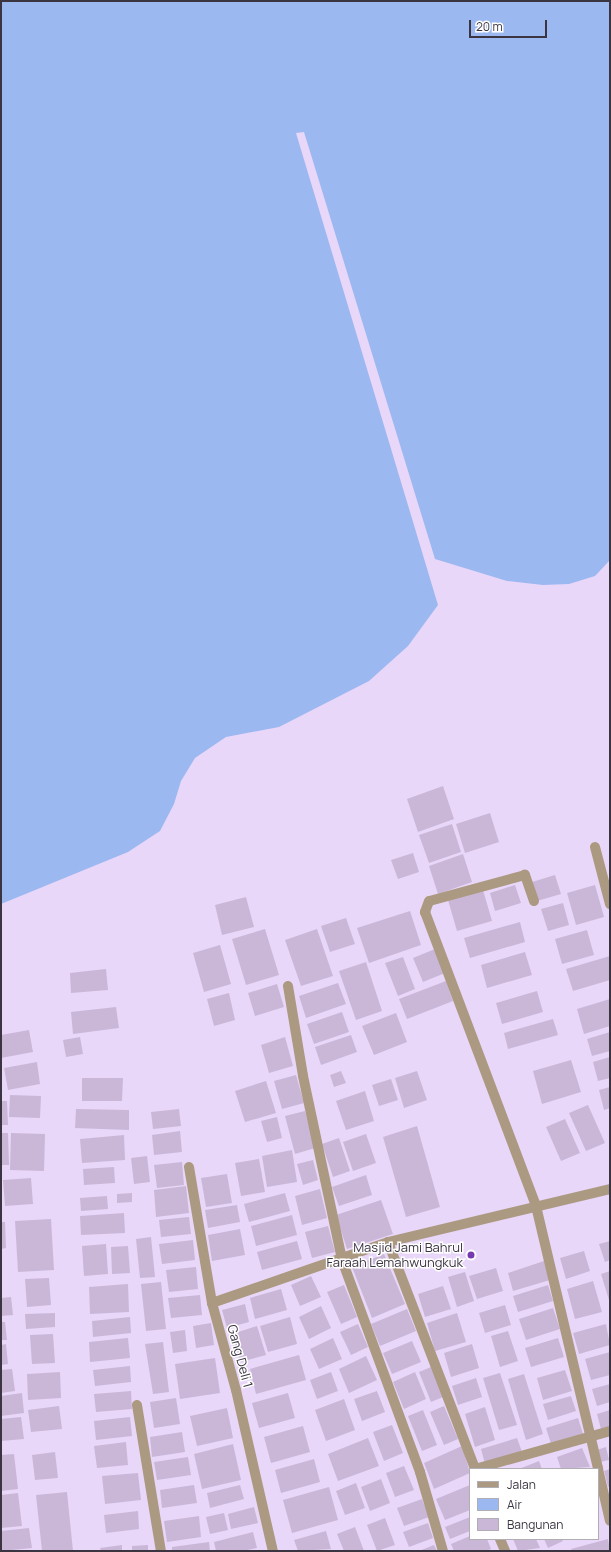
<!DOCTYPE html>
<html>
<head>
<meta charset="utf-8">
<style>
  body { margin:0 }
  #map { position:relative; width:611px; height:1552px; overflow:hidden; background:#e8d7f9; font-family:Manrope,sans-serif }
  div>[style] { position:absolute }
  .water>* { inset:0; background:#9cb8f1 }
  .building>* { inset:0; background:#cab7d8 }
  .lane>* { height:10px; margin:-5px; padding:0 5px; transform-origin:5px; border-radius:5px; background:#ac9982 }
  .street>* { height:10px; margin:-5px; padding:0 5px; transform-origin:5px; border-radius:5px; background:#ac9982 }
  .dots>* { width:11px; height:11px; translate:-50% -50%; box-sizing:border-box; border:2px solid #fff; border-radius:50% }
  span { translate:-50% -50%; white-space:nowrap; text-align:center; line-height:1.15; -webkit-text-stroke:3px #fff; paint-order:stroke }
  .poi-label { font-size:13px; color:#3b3441 }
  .right { translate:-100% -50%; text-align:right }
  .street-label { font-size:13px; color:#3b3441 }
  .frame { position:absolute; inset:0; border:2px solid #3b3441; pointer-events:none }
  .legend { position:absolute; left:469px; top:1468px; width:130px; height:72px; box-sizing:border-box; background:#fff; border:1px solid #b1aeb3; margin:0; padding:5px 7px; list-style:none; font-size:12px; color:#3b3441 }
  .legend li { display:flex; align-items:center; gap:8px; height:20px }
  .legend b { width:20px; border:1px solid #b1aeb3 }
  .scale { position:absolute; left:469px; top:20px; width:78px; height:18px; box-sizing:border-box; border:2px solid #3b3441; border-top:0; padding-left:5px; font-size:12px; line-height:14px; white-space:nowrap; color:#3b3441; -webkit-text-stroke:3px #fff; paint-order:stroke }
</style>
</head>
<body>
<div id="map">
  <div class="water">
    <div style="clip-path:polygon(1px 1px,610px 1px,610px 560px,595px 576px,569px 584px,543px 585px,507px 581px,435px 559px,304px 132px,296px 133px,438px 605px,408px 646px,369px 681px,279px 727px,226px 737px,195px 758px,181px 781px,174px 804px,160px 831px,128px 852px,1px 904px)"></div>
  </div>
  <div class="building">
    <div style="clip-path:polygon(443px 786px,454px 819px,418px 832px,407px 799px)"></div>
    <div style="clip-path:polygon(490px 813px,499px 842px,465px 853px,456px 824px)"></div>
    <div style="clip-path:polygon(452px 824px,461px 852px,429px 863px,419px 835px)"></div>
    <div style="clip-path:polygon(413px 853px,419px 872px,398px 879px,391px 860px)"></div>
    <div style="clip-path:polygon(463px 854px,472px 882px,438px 894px,429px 866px)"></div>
    <div style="clip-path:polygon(555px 875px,561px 894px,537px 901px,532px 882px)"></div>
    <div style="clip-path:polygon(515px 885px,521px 903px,495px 911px,490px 893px)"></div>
    <div style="clip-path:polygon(595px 885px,604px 917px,576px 925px,567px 893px)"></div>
    <div style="clip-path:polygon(483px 890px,492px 921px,457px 931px,448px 900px)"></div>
    <div style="clip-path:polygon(246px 897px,254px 927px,222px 935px,215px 905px)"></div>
    <div style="clip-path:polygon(563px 903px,569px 925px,548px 931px,541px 909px)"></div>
    <div style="clip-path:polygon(410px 911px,421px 945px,369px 963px,357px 928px)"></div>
    <div style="clip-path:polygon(346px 918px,355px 944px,330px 952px,321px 926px)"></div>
    <div style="clip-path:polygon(520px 922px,525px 942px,470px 958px,464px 938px)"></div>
    <div style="clip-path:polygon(265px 929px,279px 975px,246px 985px,232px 939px)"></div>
    <div style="clip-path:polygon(317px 929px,333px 976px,301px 986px,285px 940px)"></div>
    <div style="clip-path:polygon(587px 930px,594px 955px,562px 964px,555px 939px)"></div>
    <div style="clip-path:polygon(220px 945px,231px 984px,204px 992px,193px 953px)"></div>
    <div style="clip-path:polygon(435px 949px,445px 973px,423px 982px,413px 958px)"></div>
    <div style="clip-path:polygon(525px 952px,532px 975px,487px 988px,481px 965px)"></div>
    <div style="clip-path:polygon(610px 956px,610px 980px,573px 991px,566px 969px)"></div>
    <div style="clip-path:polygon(403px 957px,415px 989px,398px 996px,385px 963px)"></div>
    <div style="clip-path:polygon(366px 962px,382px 1011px,356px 1020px,339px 971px)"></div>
    <div style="clip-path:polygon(106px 969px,108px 990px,71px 993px,70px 973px)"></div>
    <div style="clip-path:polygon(446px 981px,453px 1001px,407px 1019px,399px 999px)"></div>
    <div style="clip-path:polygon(338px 983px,346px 1004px,306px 1018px,299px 996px)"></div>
    <div style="clip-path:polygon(277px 984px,284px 1007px,255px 1016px,248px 993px)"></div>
    <div style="clip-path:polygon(537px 991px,543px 1012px,502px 1024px,496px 1003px)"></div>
    <div style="clip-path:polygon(229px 993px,235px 1020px,214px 1026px,207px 999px)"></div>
    <div style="clip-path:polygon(610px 999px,610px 1026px,584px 1034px,577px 1009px)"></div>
    <div style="clip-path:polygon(116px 1007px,119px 1028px,73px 1034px,71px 1012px)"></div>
    <div style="clip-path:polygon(342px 1012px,349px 1032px,314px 1044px,307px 1024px)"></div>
    <div style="clip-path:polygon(396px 1013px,407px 1042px,374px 1055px,362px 1026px)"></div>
    <div style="clip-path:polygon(553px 1019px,558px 1035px,508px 1049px,504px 1033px)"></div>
    <div style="clip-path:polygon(29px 1030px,33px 1052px,1px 1058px,1px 1035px)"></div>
    <div style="clip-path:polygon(610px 1032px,610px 1051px,592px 1056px,587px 1039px)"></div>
    <div style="clip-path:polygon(351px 1035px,357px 1052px,321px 1065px,315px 1047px)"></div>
    <div style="clip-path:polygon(80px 1037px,83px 1054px,66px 1057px,63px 1040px)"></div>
    <div style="clip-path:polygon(285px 1037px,293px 1066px,269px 1073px,261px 1045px)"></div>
    <div style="clip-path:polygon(610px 1057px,610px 1078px,598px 1081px,593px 1062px)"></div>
    <div style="clip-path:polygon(571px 1060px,581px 1092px,542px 1104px,533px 1071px)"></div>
    <div style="clip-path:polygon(37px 1062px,40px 1084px,8px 1090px,4px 1068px)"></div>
    <div style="clip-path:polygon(341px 1071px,346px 1083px,334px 1087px,330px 1075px)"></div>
    <div style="clip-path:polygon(417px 1071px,427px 1100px,404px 1108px,395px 1078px)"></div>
    <div style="clip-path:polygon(296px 1075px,304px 1103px,282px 1109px,274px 1081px)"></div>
    <div style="clip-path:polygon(82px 1078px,123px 1078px,122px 1101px,82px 1101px)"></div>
    <div style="clip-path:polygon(391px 1079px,398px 1100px,379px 1106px,372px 1085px)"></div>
    <div style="clip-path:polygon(266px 1081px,276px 1113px,245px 1122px,235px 1091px)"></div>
    <div style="clip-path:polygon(610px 1087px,610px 1108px,604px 1110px,599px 1090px)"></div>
    <div style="clip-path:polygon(365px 1091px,374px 1121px,346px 1130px,336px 1101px)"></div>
    <div style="clip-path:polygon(10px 1095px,41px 1096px,40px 1118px,9px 1117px)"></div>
    <div style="clip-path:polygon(1px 1101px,7px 1101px,8px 1125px,1px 1125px)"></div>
    <div style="clip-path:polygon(588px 1105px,605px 1143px,586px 1151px,569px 1113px)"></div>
    <div style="clip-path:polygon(76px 1109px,129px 1110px,129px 1130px,75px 1128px)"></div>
    <div style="clip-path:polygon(179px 1109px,181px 1126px,153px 1129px,151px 1112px)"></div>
    <div style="clip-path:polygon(305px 1111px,315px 1148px,295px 1154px,285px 1116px)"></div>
    <div style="clip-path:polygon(277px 1117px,282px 1138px,267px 1142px,261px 1121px)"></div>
    <div style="clip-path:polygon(565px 1119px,580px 1153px,561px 1161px,546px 1127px)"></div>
    <div style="clip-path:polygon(417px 1126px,440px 1207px,406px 1217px,383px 1137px)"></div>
    <div style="clip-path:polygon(180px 1131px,182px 1152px,154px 1155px,152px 1135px)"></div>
    <div style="clip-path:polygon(1px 1133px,8px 1133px,9px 1165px,1px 1165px)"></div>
    <div style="clip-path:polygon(11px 1133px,45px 1134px,44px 1171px,10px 1170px)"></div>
    <div style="clip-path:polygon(366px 1134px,376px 1163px,353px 1171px,343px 1142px)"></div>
    <div style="clip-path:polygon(124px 1135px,125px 1160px,82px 1163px,80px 1139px)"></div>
    <div style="clip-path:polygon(339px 1138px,350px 1171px,333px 1177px,322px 1144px)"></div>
    <div style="clip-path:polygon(292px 1150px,297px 1182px,267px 1187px,262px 1156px)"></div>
    <div style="clip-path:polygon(147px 1156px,150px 1182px,134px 1184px,131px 1158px)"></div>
    <div style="clip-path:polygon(259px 1159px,265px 1192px,241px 1196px,235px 1163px)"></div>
    <div style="clip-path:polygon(313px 1160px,318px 1180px,303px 1185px,297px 1164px)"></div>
    <div style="clip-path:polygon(182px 1162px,184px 1185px,157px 1188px,154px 1165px)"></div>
    <div style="clip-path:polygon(114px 1167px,115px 1183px,84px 1185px,83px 1169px)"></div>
    <div style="clip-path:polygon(227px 1174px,232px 1203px,206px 1207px,201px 1178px)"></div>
    <div style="clip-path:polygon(366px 1175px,372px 1195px,339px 1206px,332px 1187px)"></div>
    <div style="clip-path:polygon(31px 1178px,33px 1204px,5px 1206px,3px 1180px)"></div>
    <div style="clip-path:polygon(186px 1186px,189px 1213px,156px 1217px,154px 1190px)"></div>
    <div style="clip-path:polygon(320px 1189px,327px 1218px,302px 1225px,295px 1196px)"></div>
    <div style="clip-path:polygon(132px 1193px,132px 1202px,117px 1203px,117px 1194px)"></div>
    <div style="clip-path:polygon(285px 1193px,290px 1211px,249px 1222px,244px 1204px)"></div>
    <div style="clip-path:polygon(107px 1196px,108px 1209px,81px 1211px,80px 1198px)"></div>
    <div style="clip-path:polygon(381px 1200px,393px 1234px,347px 1249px,336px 1215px)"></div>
    <div style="clip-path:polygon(237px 1205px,240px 1222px,208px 1228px,205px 1210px)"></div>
    <div style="clip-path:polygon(124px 1213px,125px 1233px,81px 1235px,80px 1216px)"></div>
    <div style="clip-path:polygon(292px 1215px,297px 1235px,256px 1246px,251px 1226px)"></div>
    <div style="clip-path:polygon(189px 1217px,191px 1234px,161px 1237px,159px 1220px)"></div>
    <div style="clip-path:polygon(51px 1219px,54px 1270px,18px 1272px,15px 1221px)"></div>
    <div style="clip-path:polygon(1px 1222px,5px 1222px,6px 1248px,1px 1249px)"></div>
    <div style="clip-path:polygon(328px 1226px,335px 1252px,312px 1258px,305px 1232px)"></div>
    <div style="clip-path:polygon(240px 1229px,245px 1255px,212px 1261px,208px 1235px)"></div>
    <div style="clip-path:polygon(151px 1237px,155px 1277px,140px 1278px,136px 1239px)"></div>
    <div style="clip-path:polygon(193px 1240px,195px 1260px,162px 1264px,159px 1244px)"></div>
    <div style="clip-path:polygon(297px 1241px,302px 1259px,262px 1270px,257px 1252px)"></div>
    <div style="clip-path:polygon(610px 1241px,610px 1260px,605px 1262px,599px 1244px)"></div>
    <div style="clip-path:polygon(106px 1244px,108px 1274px,84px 1276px,82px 1246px)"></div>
    <div style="clip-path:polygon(128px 1246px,130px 1273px,112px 1274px,111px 1247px)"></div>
    <div style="clip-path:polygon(584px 1251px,590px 1271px,566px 1279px,560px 1258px)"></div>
    <div style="clip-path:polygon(384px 1254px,405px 1304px,372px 1318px,352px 1267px)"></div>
    <div style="clip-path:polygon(544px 1261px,550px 1280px,513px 1291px,508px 1273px)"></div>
    <div style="clip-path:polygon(196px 1267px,198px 1289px,169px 1292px,166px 1270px)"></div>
    <div style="clip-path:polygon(496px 1268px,503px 1291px,477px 1299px,469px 1276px)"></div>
    <div style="clip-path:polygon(610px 1271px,610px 1300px,609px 1300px,601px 1274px)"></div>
    <div style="clip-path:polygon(465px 1272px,474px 1301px,457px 1307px,448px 1277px)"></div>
    <div style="clip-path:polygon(311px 1276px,321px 1297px,300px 1306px,291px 1285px)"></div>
    <div style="clip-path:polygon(49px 1278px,51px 1305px,27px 1307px,25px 1279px)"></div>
    <div style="clip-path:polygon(593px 1281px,602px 1312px,575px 1319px,567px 1289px)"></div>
    <div style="clip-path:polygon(161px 1282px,166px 1329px,146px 1331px,141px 1284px)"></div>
    <div style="clip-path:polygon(128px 1284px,129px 1312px,90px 1314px,89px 1287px)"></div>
    <div style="clip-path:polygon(344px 1285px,357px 1317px,341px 1324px,327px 1292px)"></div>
    <div style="clip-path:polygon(548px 1285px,553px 1301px,518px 1312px,513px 1296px)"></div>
    <div style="clip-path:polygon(443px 1286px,451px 1309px,425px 1317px,418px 1294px)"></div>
    <div style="clip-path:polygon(281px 1289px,287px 1310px,255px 1319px,250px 1298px)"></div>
    <div style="clip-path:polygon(200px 1295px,202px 1315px,171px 1318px,168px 1298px)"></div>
    <div style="clip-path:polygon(11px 1297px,13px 1315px,1px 1316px,1px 1298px)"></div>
    <div style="clip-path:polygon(245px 1304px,249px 1322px,227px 1328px,222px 1310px)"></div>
    <div style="clip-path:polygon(505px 1305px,511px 1325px,485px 1333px,479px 1313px)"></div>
    <div style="clip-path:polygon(321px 1306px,331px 1328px,309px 1339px,299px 1317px)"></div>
    <div style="clip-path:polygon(553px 1308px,560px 1329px,526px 1340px,519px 1319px)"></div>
    <div style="clip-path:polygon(407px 1309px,416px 1331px,380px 1346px,371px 1324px)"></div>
    <div style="clip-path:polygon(55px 1313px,55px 1327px,26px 1329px,25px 1314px)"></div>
    <div style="clip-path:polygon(457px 1313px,466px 1342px,435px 1351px,427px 1323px)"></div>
    <div style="clip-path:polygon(130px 1317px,131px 1333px,93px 1337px,92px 1321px)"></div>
    <div style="clip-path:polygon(290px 1317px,297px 1344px,268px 1352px,260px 1326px)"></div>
    <div style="clip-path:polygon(1px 1322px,5px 1322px,7px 1340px,1px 1340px)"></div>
    <div style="clip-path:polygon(211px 1323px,214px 1345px,196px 1348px,193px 1326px)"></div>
    <div style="clip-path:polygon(358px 1324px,368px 1347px,351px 1355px,340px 1332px)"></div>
    <div style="clip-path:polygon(606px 1324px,610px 1345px,579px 1354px,573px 1333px)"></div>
    <div style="clip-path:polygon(257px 1326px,266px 1355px,240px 1362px,232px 1334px)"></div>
    <div style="clip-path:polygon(185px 1330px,187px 1351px,173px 1353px,170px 1332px)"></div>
    <div style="clip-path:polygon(508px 1331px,518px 1361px,500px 1367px,491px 1336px)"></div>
    <div style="clip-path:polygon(53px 1334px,55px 1363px,32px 1364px,30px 1335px)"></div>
    <div style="clip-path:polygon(128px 1338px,130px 1358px,90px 1362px,89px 1342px)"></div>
    <div style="clip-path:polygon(333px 1338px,342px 1359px,319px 1369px,310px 1349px)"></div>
    <div style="clip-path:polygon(558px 1338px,564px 1357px,531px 1367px,525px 1348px)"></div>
    <div style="clip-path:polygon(412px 1341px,421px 1362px,392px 1374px,383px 1353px)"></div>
    <div style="clip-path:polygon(163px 1342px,169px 1392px,153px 1394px,145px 1344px)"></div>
    <div style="clip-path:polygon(6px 1344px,8px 1364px,1px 1365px,1px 1345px)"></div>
    <div style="clip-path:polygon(472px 1344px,479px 1368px,451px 1377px,444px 1353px)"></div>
    <div style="clip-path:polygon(610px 1352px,610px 1375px,591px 1380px,585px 1359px)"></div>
    <div style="clip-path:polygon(299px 1355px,306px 1380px,256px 1394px,250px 1369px)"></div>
    <div style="clip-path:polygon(366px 1356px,377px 1380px,349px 1393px,339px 1369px)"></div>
    <div style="clip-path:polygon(215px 1358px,220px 1393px,180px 1399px,175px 1364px)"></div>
    <div style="clip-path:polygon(130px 1366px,131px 1382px,95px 1386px,93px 1370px)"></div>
    <div style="clip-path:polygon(431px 1367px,443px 1397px,431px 1402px,419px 1372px)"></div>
    <div style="clip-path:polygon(12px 1369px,15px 1391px,1px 1393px,1px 1370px)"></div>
    <div style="clip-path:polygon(565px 1370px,572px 1391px,543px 1400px,537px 1378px)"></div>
    <div style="clip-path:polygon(60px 1372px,61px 1398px,28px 1400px,27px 1374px)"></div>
    <div style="clip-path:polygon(331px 1372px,338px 1391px,317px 1399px,310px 1380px)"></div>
    <div style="clip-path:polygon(415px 1372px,426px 1399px,404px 1409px,393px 1382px)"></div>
    <div style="clip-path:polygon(500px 1373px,517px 1425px,499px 1430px,483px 1378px)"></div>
    <div style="clip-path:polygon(524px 1374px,543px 1434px,526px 1440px,508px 1379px)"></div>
    <div style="clip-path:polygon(476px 1378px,482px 1397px,458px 1405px,452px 1386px)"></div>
    <div style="clip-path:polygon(610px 1384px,610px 1402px,597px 1406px,592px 1389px)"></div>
    <div style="clip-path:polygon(131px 1391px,132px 1409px,96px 1412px,94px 1394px)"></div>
    <div style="clip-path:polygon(377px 1391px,385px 1412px,362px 1421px,354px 1399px)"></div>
    <div style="clip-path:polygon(22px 1393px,24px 1413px,1px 1416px,1px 1396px)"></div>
    <div style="clip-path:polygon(288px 1393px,295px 1418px,259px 1428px,252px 1403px)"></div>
    <div style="clip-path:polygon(571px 1396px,576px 1411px,548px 1420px,543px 1404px)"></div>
    <div style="clip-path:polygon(176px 1398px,180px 1424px,154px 1428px,150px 1402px)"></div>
    <div style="clip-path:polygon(344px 1399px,355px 1430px,326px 1441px,315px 1410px)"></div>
    <div style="clip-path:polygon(59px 1406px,62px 1429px,31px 1432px,28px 1410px)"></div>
    <div style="clip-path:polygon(444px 1406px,458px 1439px,444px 1445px,430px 1412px)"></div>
    <div style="clip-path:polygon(485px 1407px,495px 1440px,475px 1447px,465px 1414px)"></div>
    <div style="clip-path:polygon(227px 1408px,233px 1438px,197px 1446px,190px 1416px)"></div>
    <div style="clip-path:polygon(423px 1410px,437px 1445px,422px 1451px,408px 1416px)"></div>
    <div style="clip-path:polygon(610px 1410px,610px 1431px,602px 1433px,597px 1414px)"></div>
    <div style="clip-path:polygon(21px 1417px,24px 1439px,1px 1441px,1px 1419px)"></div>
    <div style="clip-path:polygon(130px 1417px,132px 1436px,96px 1440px,94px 1421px)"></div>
    <div style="clip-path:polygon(578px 1418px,584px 1437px,552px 1447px,546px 1428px)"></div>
    <div style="clip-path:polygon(392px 1425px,403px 1453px,384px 1461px,373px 1432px)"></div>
    <div style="clip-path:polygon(303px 1426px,310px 1452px,271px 1463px,264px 1437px)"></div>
    <div style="clip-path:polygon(182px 1432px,185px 1452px,152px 1457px,150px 1437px)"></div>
    <div style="clip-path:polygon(368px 1438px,379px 1466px,338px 1481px,328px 1454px)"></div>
    <div style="clip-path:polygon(517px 1438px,522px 1452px,485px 1464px,481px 1449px)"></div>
    <div style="clip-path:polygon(126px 1442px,128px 1465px,97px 1468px,94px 1446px)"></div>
    <div style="clip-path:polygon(233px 1444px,241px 1480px,202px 1489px,194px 1454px)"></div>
    <div style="clip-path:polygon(462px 1446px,470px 1473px,434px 1489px,424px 1463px)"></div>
    <div style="clip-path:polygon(606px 1447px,609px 1460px,600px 1462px,597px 1450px)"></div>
    <div style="clip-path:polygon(582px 1448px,590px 1467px,561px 1469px,557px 1457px)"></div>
    <div style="clip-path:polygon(55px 1452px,58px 1478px,35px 1480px,32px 1455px)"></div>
    <div style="clip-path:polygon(14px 1454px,18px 1489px,1px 1491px,1px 1455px)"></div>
    <div style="clip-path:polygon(188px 1457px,191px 1475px,157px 1480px,154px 1462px)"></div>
    <div style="clip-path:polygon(314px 1459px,320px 1482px,281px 1493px,275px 1470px)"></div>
    <div style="clip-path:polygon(539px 1461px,542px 1469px,519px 1469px)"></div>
    <div style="clip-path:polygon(404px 1466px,414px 1490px,395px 1497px,386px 1473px)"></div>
    <div style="clip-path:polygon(610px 1469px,610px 1486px,608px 1487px,604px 1471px)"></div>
    <div style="clip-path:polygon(138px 1473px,141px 1500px,105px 1504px,102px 1476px)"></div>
    <div style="clip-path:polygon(381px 1479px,390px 1503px,370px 1511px,361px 1487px)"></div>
    <div style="clip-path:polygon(356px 1483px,365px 1508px,345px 1515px,336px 1491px)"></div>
    <div style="clip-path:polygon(194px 1485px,197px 1503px,162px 1508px,160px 1490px)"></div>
    <div style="clip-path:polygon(240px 1485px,244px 1499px,210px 1508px,207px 1493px)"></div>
    <div style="clip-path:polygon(470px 1485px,470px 1510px,445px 1520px,436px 1499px)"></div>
    <div style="clip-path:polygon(329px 1487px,338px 1520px,292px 1533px,283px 1500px)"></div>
    <div style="clip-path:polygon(67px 1492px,73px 1551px,42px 1551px,36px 1495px)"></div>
    <div style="clip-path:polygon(18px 1493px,22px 1526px,1px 1528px,1px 1495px)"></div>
    <div style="clip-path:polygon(422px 1499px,429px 1517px,404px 1526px,397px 1508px)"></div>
    <div style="clip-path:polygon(254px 1507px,258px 1523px,231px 1529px,228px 1514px)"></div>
    <div style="clip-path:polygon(138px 1511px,139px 1529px,106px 1533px,104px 1515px)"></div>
    <div style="clip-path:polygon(224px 1513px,228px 1530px,210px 1534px,206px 1517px)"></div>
    <div style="clip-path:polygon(199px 1516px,201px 1537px,167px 1542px,164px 1521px)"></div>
    <div style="clip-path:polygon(470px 1517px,470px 1531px,450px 1539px,445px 1527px)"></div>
    <div style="clip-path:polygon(385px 1518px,395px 1545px,377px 1551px,367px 1525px)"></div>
    <div style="clip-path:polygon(428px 1523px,433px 1538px,409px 1547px,403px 1532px)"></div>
    <div style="clip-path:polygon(355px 1527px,364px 1551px,344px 1551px,337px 1534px)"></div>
    <div style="clip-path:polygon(29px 1528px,32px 1548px,1px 1551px,1px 1531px)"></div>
    <div style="clip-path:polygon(326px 1531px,331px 1549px,298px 1551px,294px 1540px)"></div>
    <div style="clip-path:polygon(253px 1532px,257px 1548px,242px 1551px,216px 1551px,214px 1542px)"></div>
    <div style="clip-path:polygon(470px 1536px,470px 1539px,487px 1539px,491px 1549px,486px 1551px,454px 1551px,451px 1544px)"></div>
    <div style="clip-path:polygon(513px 1539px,536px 1539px,540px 1548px,518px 1551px)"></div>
    <div style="clip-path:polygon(544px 1539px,562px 1539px,563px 1541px,548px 1548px)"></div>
    <div style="clip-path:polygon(608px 1539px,610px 1551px,572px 1551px,571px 1549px)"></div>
    <div style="clip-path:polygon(209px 1542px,210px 1551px,172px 1551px,172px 1547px)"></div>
    <div style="clip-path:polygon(122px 1545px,122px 1551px,101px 1551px,100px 1548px)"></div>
    <div style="clip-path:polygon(148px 1545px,148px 1551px,132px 1551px,132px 1546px)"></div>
    <div style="clip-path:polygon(434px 1545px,437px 1551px,419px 1551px)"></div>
  </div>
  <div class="lane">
    <div style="left:288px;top:986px;width:91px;rotate:80.5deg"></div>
    <div style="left:303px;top:1076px;width:188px;rotate:78deg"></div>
    <div style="left:342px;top:1260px;width:226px;rotate:69.8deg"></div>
    <div style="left:420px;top:1472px;width:82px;rotate:73.8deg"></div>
    <div style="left:388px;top:1242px;width:243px;rotate:69deg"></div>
    <div style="left:475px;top:1469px;width:140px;rotate:-15.7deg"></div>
    <div style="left:212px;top:1303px;width:186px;rotate:-19.1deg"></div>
    <div style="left:388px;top:1242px;width:228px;rotate:-13.4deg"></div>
    <div style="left:500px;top:1539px;width:13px;rotate:67deg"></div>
  </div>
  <div class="street">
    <div style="left:595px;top:847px;width:59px;rotate:75.3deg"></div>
    <div style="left:534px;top:901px;width:28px;rotate:-109deg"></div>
    <div style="left:525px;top:875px;width:99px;rotate:164.8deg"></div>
    <div style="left:429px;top:901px;width:12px;rotate:110deg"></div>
    <div style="left:425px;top:912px;width:314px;rotate:69.3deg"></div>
    <div style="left:536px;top:1206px;width:270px;rotate:76.7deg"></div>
    <div style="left:189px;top:1167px;width:138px;rotate:80.4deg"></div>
    <div style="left:212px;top:1303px;width:90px;rotate:74.6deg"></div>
    <div style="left:236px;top:1390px;width:165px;rotate:77.1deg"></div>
    <div style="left:137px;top:1405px;width:148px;rotate:80.7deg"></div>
    <div style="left:598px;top:1469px;width:53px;rotate:77deg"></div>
  </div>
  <div class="dots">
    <div style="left:471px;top:1255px;background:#7639af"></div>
  </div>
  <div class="poi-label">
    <span class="right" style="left:463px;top:1255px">Masjid Jami Bahrul<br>Faraah Lemahwungkuk</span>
  </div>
  <div class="street-label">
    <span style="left:240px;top:1356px;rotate:75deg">Gang Deli 1</span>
  </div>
  <div class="frame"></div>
  <ul class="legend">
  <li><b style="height:5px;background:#ac9982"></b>Jalan</li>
  <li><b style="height:11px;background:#9cb8f1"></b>Air</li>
  <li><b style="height:11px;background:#cab7d8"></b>Bangunan</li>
  </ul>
  <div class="scale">20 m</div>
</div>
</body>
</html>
